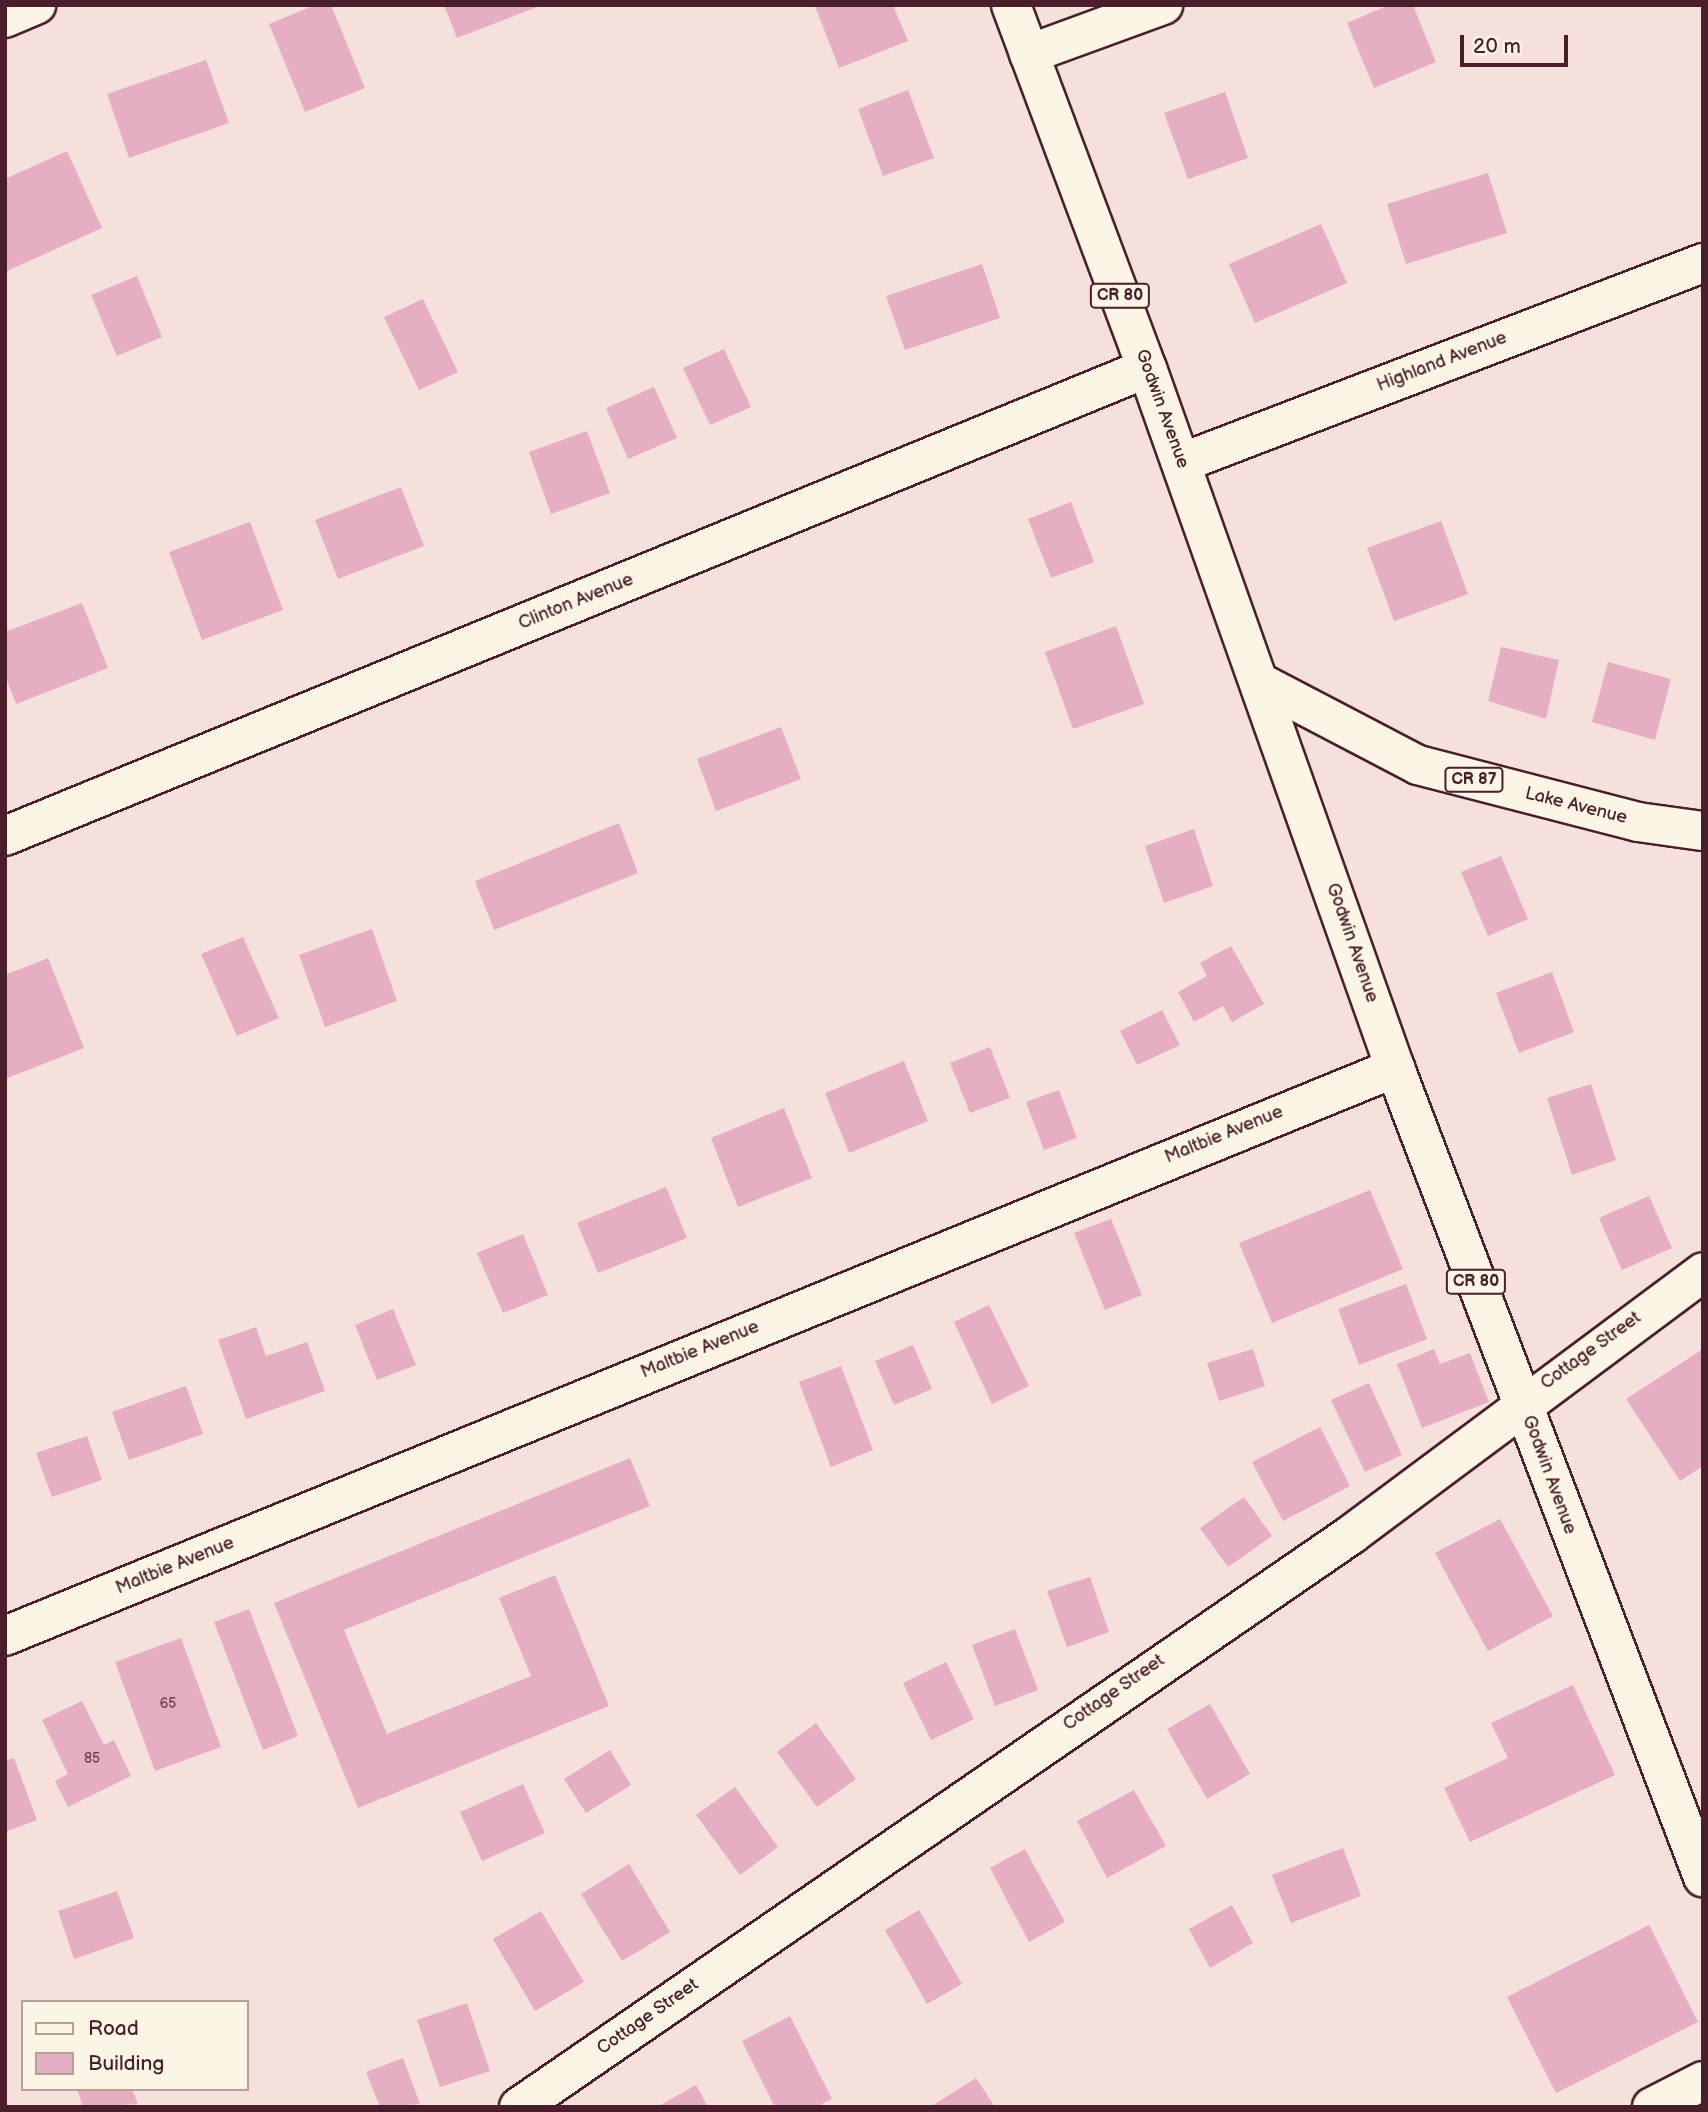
<!DOCTYPE html>
<html>
<head>
<meta charset="utf-8">
<style>
  body { margin:0 }
  #map { position:relative; width:1708px; height:2112px; overflow:hidden; background:#f5e0db; font-family:"Balsamiq Sans",sans-serif }
  div>[style] { position:absolute }
  .building>* { inset:0; background:#e6aec3 }
  .roads { filter:drop-shadow(2px 0 #4a1f2b) drop-shadow(-2px 0 #4a1f2b) drop-shadow(0 2px #4a1f2b) drop-shadow(0 -2px #4a1f2b) }
  .minor>* { height:38px; margin:-19px; padding:0 19px; transform-origin:19px; border-radius:19px; background:#fcf5e5 }
  .primary>* { height:38px; margin:-19px; padding:0 19px; transform-origin:19px; border-radius:19px; background:#fcf5e5 }
  span { translate:-50% -50%; white-space:nowrap; text-align:center; line-height:1.15; -webkit-text-stroke:5px #fcf5e5; paint-order:stroke }
  .number-label { font-size:14px; color:#714351 }
  .number-label span { -webkit-text-stroke-width:0 }
  .shield-label span { padding:2px 5px; background:#fcf5e5; border:2px solid; border-radius:5px; -webkit-text-stroke-width:0 }
  .shield-label { font-size:16px; color:#4a1f2b; font-weight:700 }
  .street-label { font-size:18px; color:#4a1f2b }
  .frame { position:absolute; inset:0; border:7px solid #4a1f2b; pointer-events:none }
  .legend { position:absolute; left:21px; top:2000px; width:228px; height:91px; box-sizing:border-box; background:#fcf5e5; border:2px solid #b59f9b; margin:0; padding:9px 12px; list-style:none; font-size:21px; color:#4a1f2b }
  .legend li { display:flex; align-items:center; gap:14px; height:35px }
  .legend b { width:35px; border:2px solid #b59f9b }
  .scale { position:absolute; left:1460px; top:35px; width:108px; height:32px; box-sizing:border-box; border:4px solid #4a1f2b; border-top:0; padding-left:9px; font-size:21px; line-height:24px; white-space:nowrap; color:#4a1f2b; -webkit-text-stroke:5px #fcf5e5; paint-order:stroke }
</style>
</head>
<body>
<div id="map">
  <div class="building">
    <div style="clip-path:polygon(315px 5px,331px 5px,365px 88px,305px 112px,269px 24px)"></div>
    <div style="clip-path:polygon(444px 5px,542px 5px,457px 38px)"></div>
    <div style="clip-path:polygon(893px 5px,908px 41px,839px 68px,815px 6px)"></div>
    <div style="clip-path:polygon(1389px 5px,1413px 5px,1436px 62px,1374px 88px,1347px 23px)"></div>
    <div style="clip-path:polygon(206px 60px,229px 123px,129px 158px,107px 94px)"></div>
    <div style="clip-path:polygon(908px 90px,934px 158px,883px 176px,858px 109px)"></div>
    <div style="clip-path:polygon(1225px 92px,1248px 158px,1188px 179px,1164px 113px)"></div>
    <div style="clip-path:polygon(67px 151px,102px 228px,5px 272px,5px 179px)"></div>
    <div style="clip-path:polygon(1488px 173px,1507px 233px,1406px 264px,1387px 204px)"></div>
    <div style="clip-path:polygon(1321px 224px,1347px 283px,1255px 323px,1229px 264px)"></div>
    <div style="clip-path:polygon(982px 264px,1000px 318px,905px 350px,886px 296px)"></div>
    <div style="clip-path:polygon(137px 276px,162px 337px,117px 356px,91px 295px)"></div>
    <div style="clip-path:polygon(423px 299px,458px 372px,419px 390px,384px 317px)"></div>
    <div style="clip-path:polygon(724px 349px,751px 407px,710px 425px,683px 368px)"></div>
    <div style="clip-path:polygon(654px 387px,677px 438px,628px 459px,606px 408px)"></div>
    <div style="clip-path:polygon(587px 431px,610px 493px,551px 514px,529px 452px)"></div>
    <div style="clip-path:polygon(401px 487px,424px 546px,338px 579px,315px 520px)"></div>
    <div style="clip-path:polygon(1071px 502px,1094px 562px,1051px 578px,1028px 519px)"></div>
    <div style="clip-path:polygon(1441px 521px,1468px 594px,1394px 621px,1367px 548px)"></div>
    <div style="clip-path:polygon(250px 522px,283px 610px,202px 640px,169px 552px)"></div>
    <div style="clip-path:polygon(82px 603px,108px 668px,16px 704px,5px 675px,5px 632px)"></div>
    <div style="clip-path:polygon(1116px 626px,1144px 704px,1073px 729px,1045px 652px)"></div>
    <div style="clip-path:polygon(1501px 647px,1559px 660px,1546px 719px,1488px 701px)"></div>
    <div style="clip-path:polygon(1608px 662px,1671px 679px,1655px 740px,1592px 722px)"></div>
    <div style="clip-path:polygon(781px 727px,801px 779px,716px 811px,697px 759px)"></div>
    <div style="clip-path:polygon(619px 823px,638px 873px,494px 930px,475px 881px)"></div>
    <div style="clip-path:polygon(1194px 829px,1213px 886px,1164px 903px,1145px 846px)"></div>
    <div style="clip-path:polygon(1501px 856px,1528px 919px,1488px 936px,1461px 872px)"></div>
    <div style="clip-path:polygon(372px 929px,397px 1001px,325px 1027px,299px 955px)"></div>
    <div style="clip-path:polygon(243px 937px,279px 1018px,237px 1036px,201px 954px)"></div>
    <div style="clip-path:polygon(1231px 946px,1264px 1004px,1232px 1022px,1223px 1006px,1194px 1022px,1178px 992px,1207px 976px,1200px 963px)"></div>
    <div style="clip-path:polygon(48px 958px,84px 1048px,5px 1079px,5px 975px)"></div>
    <div style="clip-path:polygon(1552px 972px,1574px 1032px,1519px 1053px,1496px 993px)"></div>
    <div style="clip-path:polygon(1162px 1010px,1180px 1045px,1137px 1065px,1120px 1031px)"></div>
    <div style="clip-path:polygon(990px 1047px,1010px 1098px,970px 1113px,950px 1063px)"></div>
    <div style="clip-path:polygon(904px 1061px,928px 1121px,849px 1153px,825px 1093px)"></div>
    <div style="clip-path:polygon(1591px 1084px,1616px 1160px,1572px 1175px,1547px 1098px)"></div>
    <div style="clip-path:polygon(1059px 1090px,1077px 1138px,1044px 1150px,1026px 1102px)"></div>
    <div style="clip-path:polygon(784px 1108px,812px 1178px,738px 1207px,711px 1138px)"></div>
    <div style="clip-path:polygon(666px 1187px,687px 1238px,598px 1273px,577px 1223px)"></div>
    <div style="clip-path:polygon(1370px 1190px,1403px 1269px,1272px 1323px,1239px 1243px)"></div>
    <div style="clip-path:polygon(1649px 1196px,1672px 1248px,1622px 1270px,1599px 1218px)"></div>
    <div style="clip-path:polygon(1111px 1219px,1142px 1295px,1105px 1310px,1074px 1233px)"></div>
    <div style="clip-path:polygon(523px 1234px,548px 1295px,503px 1313px,477px 1253px)"></div>
    <div style="clip-path:polygon(1406px 1284px,1427px 1339px,1359px 1365px,1338px 1309px)"></div>
    <div style="clip-path:polygon(989px 1305px,1029px 1386px,992px 1404px,954px 1322px)"></div>
    <div style="clip-path:polygon(393px 1309px,416px 1365px,377px 1380px,355px 1325px)"></div>
    <div style="clip-path:polygon(256px 1327px,266px 1356px,307px 1342px,325px 1391px,246px 1419px,218px 1340px)"></div>
    <div style="clip-path:polygon(913px 1345px,932px 1389px,894px 1405px,875px 1361px)"></div>
    <div style="clip-path:polygon(1253px 1349px,1265px 1386px,1219px 1401px,1207px 1363px)"></div>
    <div style="clip-path:polygon(1434px 1349px,1440px 1364px,1470px 1353px,1489px 1402px,1422px 1428px,1397px 1364px)"></div>
    <div style="clip-path:polygon(1703px 1349px,1703px 1466px,1680px 1481px,1626px 1399px)"></div>
    <div style="clip-path:polygon(841px 1366px,873px 1450px,831px 1467px,799px 1382px)"></div>
    <div style="clip-path:polygon(1369px 1383px,1402px 1455px,1365px 1472px,1331px 1400px)"></div>
    <div style="clip-path:polygon(186px 1386px,203px 1434px,129px 1460px,112px 1412px)"></div>
    <div style="clip-path:polygon(1320px 1427px,1350px 1486px,1283px 1521px,1252px 1462px)"></div>
    <div style="clip-path:polygon(87px 1436px,102px 1480px,52px 1497px,36px 1453px)"></div>
    <div style="clip-path:polygon(630px 1458px,650px 1506px,344px 1630px,387px 1734px,531px 1676px,499px 1598px,555px 1575px,609px 1706px,358px 1808px,274px 1603px)"></div>
    <div style="clip-path:polygon(1244px 1497px,1272px 1536px,1228px 1567px,1200px 1528px)"></div>
    <div style="clip-path:polygon(1500px 1519px,1553px 1616px,1488px 1651px,1435px 1553px)"></div>
    <div style="clip-path:polygon(1090px 1577px,1109px 1632px,1067px 1647px,1047px 1591px)"></div>
    <div style="clip-path:polygon(249px 1609px,298px 1736px,263px 1750px,214px 1622px)"></div>
    <div style="clip-path:polygon(1015px 1629px,1038px 1690px,995px 1706px,972px 1645px)"></div>
    <div style="clip-path:polygon(181px 1638px,221px 1747px,155px 1771px,115px 1662px)"></div>
    <div style="clip-path:polygon(946px 1662px,974px 1719px,931px 1740px,903px 1683px)"></div>
    <div style="clip-path:polygon(1573px 1685px,1615px 1775px,1470px 1842px,1444px 1788px,1508px 1758px,1491px 1723px)"></div>
    <div style="clip-path:polygon(82px 1701px,104px 1745px,114px 1740px,131px 1776px,68px 1807px,55px 1781px,68px 1774px,42px 1720px)"></div>
    <div style="clip-path:polygon(1210px 1704px,1250px 1774px,1207px 1799px,1167px 1729px)"></div>
    <div style="clip-path:polygon(816px 1723px,856px 1779px,817px 1807px,777px 1752px)"></div>
    <div style="clip-path:polygon(610px 1750px,631px 1785px,586px 1813px,564px 1779px)"></div>
    <div style="clip-path:polygon(14px 1758px,37px 1820px,5px 1832px,5px 1761px)"></div>
    <div style="clip-path:polygon(523px 1784px,545px 1833px,482px 1861px,460px 1812px)"></div>
    <div style="clip-path:polygon(735px 1787px,778px 1847px,740px 1875px,696px 1815px)"></div>
    <div style="clip-path:polygon(1134px 1790px,1166px 1846px,1107px 1878px,1077px 1821px)"></div>
    <div style="clip-path:polygon(1343px 1848px,1361px 1896px,1291px 1923px,1272px 1875px)"></div>
    <div style="clip-path:polygon(1025px 1849px,1065px 1922px,1029px 1942px,990px 1868px)"></div>
    <div style="clip-path:polygon(629px 1864px,670px 1932px,622px 1961px,581px 1894px)"></div>
    <div style="clip-path:polygon(117px 1891px,134px 1938px,74px 1959px,58px 1911px)"></div>
    <div style="clip-path:polygon(1232px 1905px,1253px 1943px,1210px 1968px,1189px 1929px)"></div>
    <div style="clip-path:polygon(919px 1910px,962px 1984px,927px 2004px,885px 1930px)"></div>
    <div style="clip-path:polygon(541px 1911px,584px 1982px,535px 2011px,493px 1939px)"></div>
    <div style="clip-path:polygon(1649px 1925px,1698px 2022px,1556px 2093px,1507px 1997px)"></div>
    <div style="clip-path:polygon(467px 2003px,490px 2071px,440px 2087px,417px 2020px)"></div>
    <div style="clip-path:polygon(790px 2016px,832px 2099px,816px 2107px,775px 2107px,742px 2041px)"></div>
    <div style="clip-path:polygon(403px 2058px,420px 2104px,380px 2107px,366px 2072px)"></div>
    <div style="clip-path:polygon(976px 2078px,995px 2107px,930px 2107px)"></div>
    <div style="clip-path:polygon(696px 2085px,708px 2107px,657px 2107px)"></div>
    <div style="clip-path:polygon(77px 2089px,132px 2089px,138px 2104px,83px 2107px)"></div>
  </div>
  <div class="roads">
    <div class="minor">
      <div style="left:5px;top:18px;width:34px;rotate:-23deg"></div>
      <div style="left:1029px;top:54px;width:143px;rotate:-20.1deg"></div>
      <div style="left:1181px;top:463px;width:559px;rotate:-20.96deg"></div>
      <div style="left:5px;top:836px;width:1234px;rotate:-22.28deg"></div>
      <div style="left:5px;top:1636px;width:1502px;rotate:-22.23deg"></div>
      <div style="left:519px;top:2107px;width:1011px;rotate:-34.52deg"></div>
      <div style="left:1352px;top:1534px;width:438px;rotate:-36.7deg"></div>
      <div style="left:1652px;top:2107px;width:57px;rotate:-27deg"></div>
    </div>
    <div class="primary">
      <div style="left:1011px;top:5px;width:388px;rotate:69.5deg"></div>
      <div style="left:1147px;top:368px;width:743px;rotate:70.49deg"></div>
      <div style="left:1395px;top:1068px;width:866px;rotate:69.16deg"></div>
      <div style="left:1261px;top:683px;width:177px;rotate:27.6deg"></div>
      <div style="left:1418px;top:765px;width:227px;rotate:14.5deg"></div>
      <div style="left:1638px;top:822px;width:66px;rotate:7.9deg"></div>
    </div>
  </div>
  <div class="number-label">
    <span style="left:168px;top:1704px">65</span>
    <span style="left:92px;top:1759px">85</span>
  </div>
  <div class="shield-label">
    <span style="left:1120px;top:296px">CR 80</span>
    <span style="left:1474px;top:780px">CR 87</span>
    <span style="left:1476px;top:1282px">CR 80</span>
  </div>
  <div class="street-label">
    <span style="left:1442px;top:362px;rotate:-21deg">Highland Avenue</span>
    <span style="left:1162px;top:409px;rotate:70deg">Godwin Avenue</span>
    <span style="left:576px;top:602px;rotate:-22deg">Clinton Avenue</span>
    <span style="left:1576px;top:806px;rotate:14deg">Lake Avenue</span>
    <span style="left:1352px;top:943px;rotate:71deg">Godwin Avenue</span>
    <span style="left:1224px;top:1135px;rotate:-22deg">Maltbie Avenue</span>
    <span style="left:700px;top:1350px;rotate:-22deg">Maltbie Avenue</span>
    <span style="left:1591px;top:1351px;rotate:-36deg">Cottage Street</span>
    <span style="left:1549px;top:1475px;rotate:70deg">Godwin Avenue</span>
    <span style="left:175px;top:1566px;rotate:-22deg">Maltbie Avenue</span>
    <span style="left:1114px;top:1693px;rotate:-35deg">Cottage Street</span>
    <span style="left:648px;top:2017px;rotate:-35deg">Cottage Street</span>
  </div>
  <div class="frame"></div>
  <ul class="legend">
  <li><b style="height:9px;background:#fcf5e5"></b>Road</li>
  <li><b style="height:19px;background:#e6aec3"></b>Building</li>
  </ul>
  <div class="scale">20 m</div>
</div>
</body>
</html>
